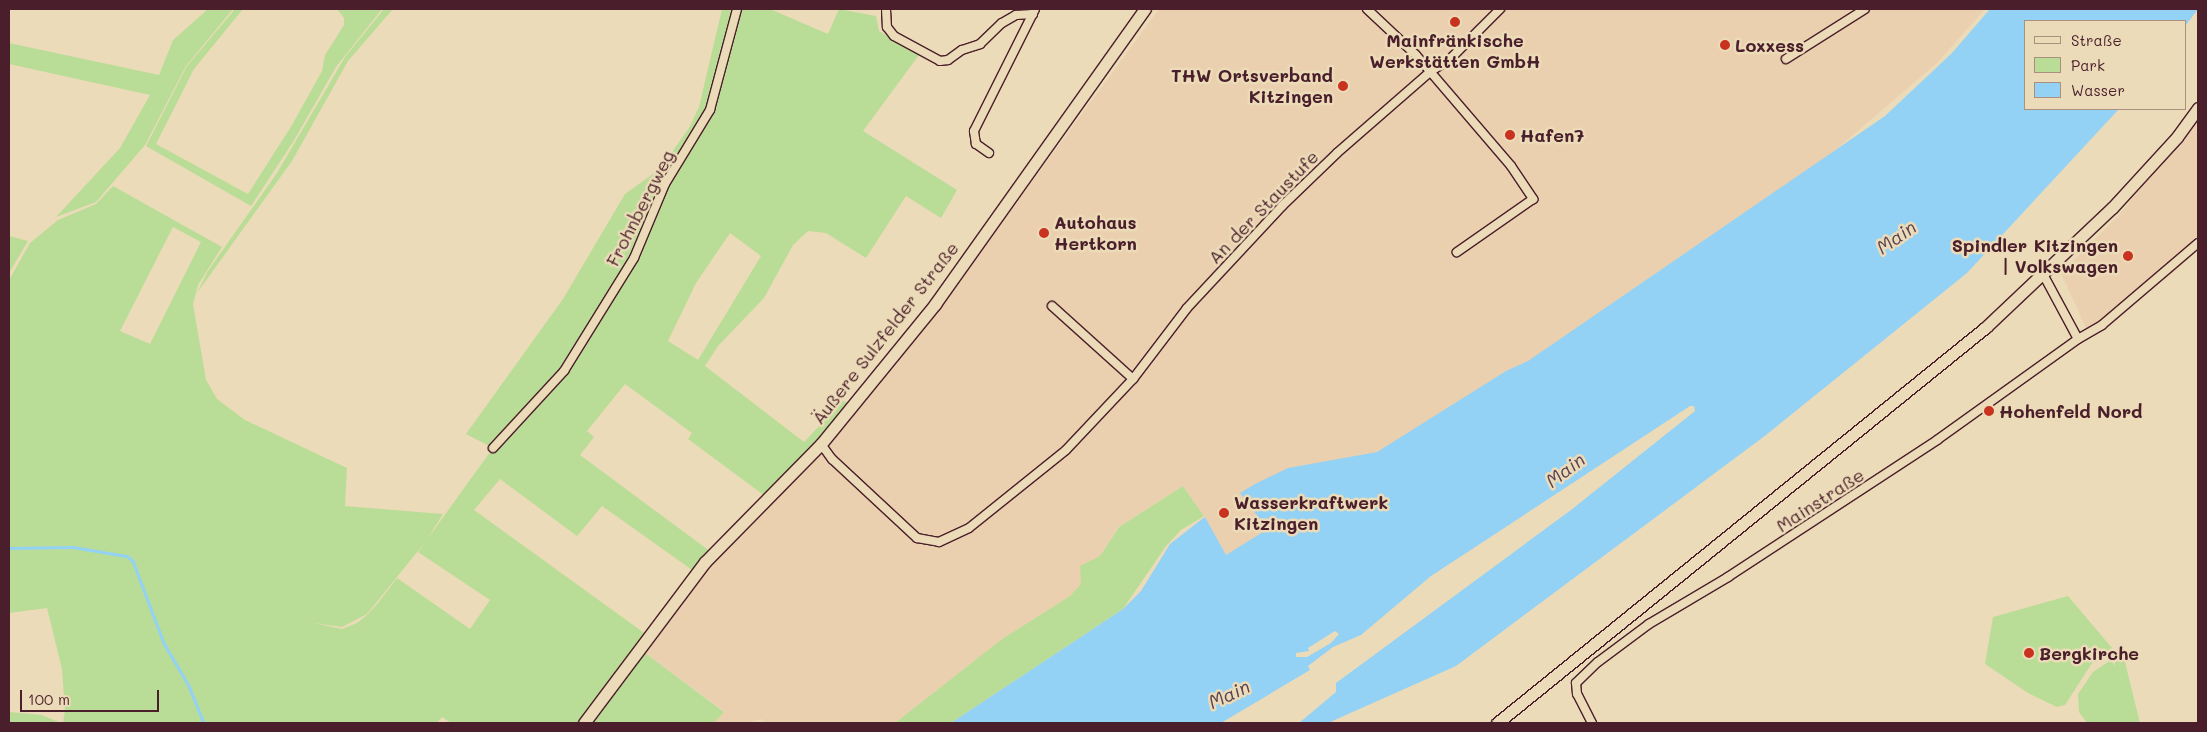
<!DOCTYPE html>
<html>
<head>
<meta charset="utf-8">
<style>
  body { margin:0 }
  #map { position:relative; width:2207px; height:732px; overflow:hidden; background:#ecdbb8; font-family:Mali,sans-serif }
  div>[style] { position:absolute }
  .built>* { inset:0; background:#ebd0af }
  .green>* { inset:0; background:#b9dd97 }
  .water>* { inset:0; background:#93d2f5 }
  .stream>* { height:2.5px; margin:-1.25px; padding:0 1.25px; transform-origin:1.25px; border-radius:1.25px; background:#93d2f5 }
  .roads { filter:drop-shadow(1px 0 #4a1f2b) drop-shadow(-1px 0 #4a1f2b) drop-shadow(0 1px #4a1f2b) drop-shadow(0 -1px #4a1f2b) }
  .minor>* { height:8px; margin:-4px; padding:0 4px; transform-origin:4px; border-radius:4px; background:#ecdbb8 }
  .secondary>* { height:11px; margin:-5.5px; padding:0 5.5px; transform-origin:5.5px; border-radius:5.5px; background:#ecdbb8 }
  .dots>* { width:14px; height:14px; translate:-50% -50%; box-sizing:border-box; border:2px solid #ecdbb8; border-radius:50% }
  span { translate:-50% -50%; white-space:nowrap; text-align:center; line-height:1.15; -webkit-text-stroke:5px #ecdbb8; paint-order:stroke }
  .poi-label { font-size:18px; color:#4a1f2b; font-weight:700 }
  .left { translate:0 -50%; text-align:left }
  .right { translate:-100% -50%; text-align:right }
  .street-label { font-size:18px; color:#4a1f2b }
  .water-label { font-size:19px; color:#594353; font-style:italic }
  .frame { position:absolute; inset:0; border:10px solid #4a1f2b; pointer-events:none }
  .legend { position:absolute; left:2024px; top:20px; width:162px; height:90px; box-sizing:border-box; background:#ecdbb8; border:1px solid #ab9080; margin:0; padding:6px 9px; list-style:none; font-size:15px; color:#4a1f2b }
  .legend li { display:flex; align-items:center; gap:10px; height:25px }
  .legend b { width:25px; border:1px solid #ab9080 }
  .scale { position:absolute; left:20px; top:690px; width:139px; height:22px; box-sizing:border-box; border:2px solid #4a1f2b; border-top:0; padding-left:6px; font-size:15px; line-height:18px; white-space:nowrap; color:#4a1f2b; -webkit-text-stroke:4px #ecdbb8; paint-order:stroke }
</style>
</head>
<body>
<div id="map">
  <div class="built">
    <div style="clip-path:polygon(1159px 9px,1985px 9px,1937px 63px,1812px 170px,1540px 357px,1224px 558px,1205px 517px,1183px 486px,1118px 527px,1100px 556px,1081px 566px,1081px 584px,1070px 596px,1002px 639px,895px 723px,766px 723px,761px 719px,747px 723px,714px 723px,724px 711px,641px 650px,701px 573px,783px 491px,973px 262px)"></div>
    <div style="clip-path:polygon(2198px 119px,2198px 249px,2176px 271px,2089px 335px,2061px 273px,2119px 215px)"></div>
  </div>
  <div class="green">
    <div style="clip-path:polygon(208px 9px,233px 9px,186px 66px,145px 145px,96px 202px,56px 217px,120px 148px,150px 95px,9px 64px,9px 43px,159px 75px,173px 40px)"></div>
    <div style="clip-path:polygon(235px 9px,243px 9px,194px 69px,156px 144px,248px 194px,292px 125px,322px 71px,325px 55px,344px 25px,344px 18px,337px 9px,382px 9px,336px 67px,293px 142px,251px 206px,146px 146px,187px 66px)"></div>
    <div style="clip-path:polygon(384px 9px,393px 9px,348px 61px,292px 161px,197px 293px,208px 271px,277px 173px,345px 57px)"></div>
    <div style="clip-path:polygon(evenodd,722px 9px,770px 9px,828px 34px,839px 9px,876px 16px,879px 31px,919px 55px,863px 131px,957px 190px,941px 218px,906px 196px,866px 258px,826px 233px,808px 231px,793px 245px,764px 298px,718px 346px,705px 366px,804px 442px,843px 401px,851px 404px,765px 496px,688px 439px,692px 433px,625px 384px,587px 431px,594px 437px,580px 455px,711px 552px,695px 572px,602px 506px,577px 536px,500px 479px,474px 510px,647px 635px,581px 723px,451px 723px,442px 717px,437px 723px,63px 723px,65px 710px,62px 669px,47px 608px,9px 613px,9px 280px,30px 243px,58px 220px,96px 204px,113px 186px,222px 247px,198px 285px,193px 304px,206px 380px,217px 399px,245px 420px,347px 468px,345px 506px,443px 514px,426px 541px,367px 614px,342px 627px,314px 623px,342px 629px,357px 623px,368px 614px,378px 603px,397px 578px,470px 629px,490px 600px,418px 552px,493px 448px,466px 434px,563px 299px,625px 194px,660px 169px,689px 128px,699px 107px,722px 9px,173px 227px,201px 242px,150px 344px,120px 331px,173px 227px,722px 9px,730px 233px,761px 256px,698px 360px,668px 341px,696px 283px,730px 233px)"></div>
    <div style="clip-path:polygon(9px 236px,28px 241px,9px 273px)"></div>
    <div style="clip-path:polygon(1183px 486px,1204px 516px,1181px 530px,1166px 546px,1123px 609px,951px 723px,895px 723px,1002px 639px,1070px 596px,1081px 584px,1080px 566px,1100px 556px,1119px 527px)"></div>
    <div style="clip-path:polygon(2068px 596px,2112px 648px,2094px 660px,2065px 705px,2057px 707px,2028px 693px,1985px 664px,1993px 617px)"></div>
    <div style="clip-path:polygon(641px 650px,724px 712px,714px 723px,587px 723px)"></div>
    <div style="clip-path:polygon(2122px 650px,2140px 723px,2087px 723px,2079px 712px,2078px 694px,2093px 672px,2111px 660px,2115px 666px,2114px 654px)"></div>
    <div style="clip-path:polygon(9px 712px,42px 715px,61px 723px,9px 723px)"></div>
  </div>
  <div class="water">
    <div style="clip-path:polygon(evenodd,1990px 9px,2198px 9px,2186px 25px,2186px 21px,2026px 21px,2026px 109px,2119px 109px,1967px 273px,1766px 435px,1456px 666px,1328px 723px,1299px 723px,1336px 692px,1336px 683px,1571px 510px,1695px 411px,1694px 406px,1690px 406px,1431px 576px,1361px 635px,1333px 647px,1308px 666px,1310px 670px,1221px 723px,951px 723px,1123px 609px,1141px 591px,1170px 544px,1202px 519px,1205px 517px,1226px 555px,1271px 527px,1269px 520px,1262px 522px,1240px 493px,1255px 484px,1288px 468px,1377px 452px,1506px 371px,1528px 361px,1885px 116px,1952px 53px,1990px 9px,1335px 631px,1339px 634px,1331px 643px,1307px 657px,1296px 657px,1296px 653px,1309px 651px,1308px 648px,1335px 631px)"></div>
  </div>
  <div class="stream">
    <div style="left:9px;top:548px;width:64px;rotate:-0.9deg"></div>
    <div style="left:73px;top:547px;width:55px;rotate:9.5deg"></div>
    <div style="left:127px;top:556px;width:8px;rotate:40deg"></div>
    <div style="left:133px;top:561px;width:88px;rotate:69.3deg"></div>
    <div style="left:164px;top:643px;width:50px;rotate:59.8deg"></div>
    <div style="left:189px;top:686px;width:40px;rotate:68deg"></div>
  </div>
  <div class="roads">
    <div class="minor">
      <div style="left:886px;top:9px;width:18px;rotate:87deg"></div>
      <div style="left:887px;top:27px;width:11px;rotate:52deg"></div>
      <div style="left:894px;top:36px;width:52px;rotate:28.5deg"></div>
      <div style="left:940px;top:61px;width:8px;rotate:-7deg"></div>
      <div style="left:948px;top:60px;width:17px;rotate:-36deg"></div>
      <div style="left:962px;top:50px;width:19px;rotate:-18deg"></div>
      <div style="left:980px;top:44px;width:30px;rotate:-44deg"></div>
      <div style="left:1002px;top:23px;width:16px;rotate:-30deg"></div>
      <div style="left:1016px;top:15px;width:17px;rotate:-3deg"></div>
      <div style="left:1367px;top:9px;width:67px;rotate:43.2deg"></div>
      <div style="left:1416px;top:55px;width:146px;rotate:49.4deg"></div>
      <div style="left:1511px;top:166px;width:40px;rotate:56deg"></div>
      <div style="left:1533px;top:199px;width:93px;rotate:145.1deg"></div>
      <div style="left:1786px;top:59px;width:93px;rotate:-32.3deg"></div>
      <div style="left:989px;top:153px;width:16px;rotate:-145deg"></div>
      <div style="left:976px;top:144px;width:13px;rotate:-99deg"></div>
      <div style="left:974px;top:131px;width:136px;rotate:-63.4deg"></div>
      <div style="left:1052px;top:306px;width:109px;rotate:42deg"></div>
      <div style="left:2078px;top:339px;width:28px;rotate:-30deg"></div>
      <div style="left:2102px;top:325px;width:126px;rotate:-40.5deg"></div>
      <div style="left:821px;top:444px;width:19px;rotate:54deg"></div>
      <div style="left:832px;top:459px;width:116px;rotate:42.9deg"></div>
      <div style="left:917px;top:538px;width:22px;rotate:10deg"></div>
      <div style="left:939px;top:542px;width:33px;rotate:-25deg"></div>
      <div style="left:969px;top:528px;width:124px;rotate:-38.8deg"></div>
      <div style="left:1066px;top:450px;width:98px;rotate:-46.7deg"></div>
      <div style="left:1133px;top:379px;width:89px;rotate:-52.7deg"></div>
      <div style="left:1187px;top:308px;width:139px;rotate:-47deg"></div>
      <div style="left:1282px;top:206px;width:76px;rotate:-43.9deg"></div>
      <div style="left:1337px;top:153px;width:123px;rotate:-41.1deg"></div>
      <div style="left:1430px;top:72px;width:24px;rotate:-33deg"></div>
      <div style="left:1450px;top:59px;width:71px;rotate:-45deg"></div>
      <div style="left:493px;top:448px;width:105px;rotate:-47.3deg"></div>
      <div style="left:564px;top:371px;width:133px;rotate:-58.2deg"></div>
      <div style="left:634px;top:258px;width:80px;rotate:-67.3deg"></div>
      <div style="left:665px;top:184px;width:87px;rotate:-58.7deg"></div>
      <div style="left:710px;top:110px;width:105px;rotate:-75deg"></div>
      <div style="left:1592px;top:723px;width:33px;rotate:-117deg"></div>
      <div style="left:1577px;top:694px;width:11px;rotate:-95deg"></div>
      <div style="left:1576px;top:683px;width:30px;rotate:-44deg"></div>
      <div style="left:1598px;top:662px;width:64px;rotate:-36.7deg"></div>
      <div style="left:1649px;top:624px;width:92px;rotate:-30.7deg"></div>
      <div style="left:1728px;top:577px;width:250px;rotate:-33.2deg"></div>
      <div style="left:1937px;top:440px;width:173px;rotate:-35.6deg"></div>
      <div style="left:2078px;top:339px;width:74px;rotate:-118.3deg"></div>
    </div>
    <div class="secondary">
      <div style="left:584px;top:723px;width:201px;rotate:-53.1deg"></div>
      <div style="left:705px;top:562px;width:165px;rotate:-45.5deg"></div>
      <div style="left:821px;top:444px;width:181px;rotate:-50.8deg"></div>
      <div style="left:935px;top:304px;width:362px;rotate:-54.6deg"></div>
      <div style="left:1497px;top:723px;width:629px;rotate:-39deg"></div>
      <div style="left:1986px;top:327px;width:173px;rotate:-43.4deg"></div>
      <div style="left:2112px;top:208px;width:96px;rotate:-47.5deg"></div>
      <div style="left:2177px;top:137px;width:36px;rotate:-54deg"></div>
    </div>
  </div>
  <div class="dots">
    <div style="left:1455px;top:22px;background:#c8321e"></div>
    <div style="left:1725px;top:45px;background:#c8321e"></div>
    <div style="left:1343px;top:86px;background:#c8321e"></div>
    <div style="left:1510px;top:135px;background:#c8321e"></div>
    <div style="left:1044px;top:233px;background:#c8321e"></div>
    <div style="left:2128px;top:256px;background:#c8321e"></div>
    <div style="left:1989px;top:411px;background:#c8321e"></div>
    <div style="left:1224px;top:513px;background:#c8321e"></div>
    <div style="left:2029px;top:653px;background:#c8321e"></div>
  </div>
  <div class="poi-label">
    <span style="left:1455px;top:51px">Mainfränkische<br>Werkstätten GmbH</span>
    <span class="left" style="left:1735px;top:45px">Loxxess</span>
    <span class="right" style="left:1333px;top:86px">THW Ortsverband<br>Kitzingen</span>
    <span class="left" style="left:1520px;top:135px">Hafen7</span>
    <span class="left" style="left:1054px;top:233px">Autohaus<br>Hertkorn</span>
    <span class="right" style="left:2118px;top:256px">Spindler Kitzingen<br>| Volkswagen</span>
    <span class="left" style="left:1999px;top:411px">Hohenfeld Nord</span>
    <span class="left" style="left:1234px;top:513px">Wasserkraftwerk<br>Kitzingen</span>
    <span class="left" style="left:2039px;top:653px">Bergkirche</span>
  </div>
  <div class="street-label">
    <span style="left:1263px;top:207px;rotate:-46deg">An der Staustufe</span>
    <span style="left:640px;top:208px;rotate:-63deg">Frohnbergweg</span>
    <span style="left:885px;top:333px;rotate:-52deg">Äußere Sulzfelder Straße</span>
    <span style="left:1820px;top:500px;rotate:-33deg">Mainstraße</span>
  </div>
  <div class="water-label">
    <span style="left:1896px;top:237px;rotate:-35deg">Main</span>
    <span style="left:1565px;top:470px;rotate:-37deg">Main</span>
    <span style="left:1229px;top:694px;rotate:-25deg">Main</span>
  </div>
  <div class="frame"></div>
  <ul class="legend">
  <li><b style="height:6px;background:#ecdbb8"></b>Straße</li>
  <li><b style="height:14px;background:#b9dd97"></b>Park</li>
  <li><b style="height:14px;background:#93d2f5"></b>Wasser</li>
  </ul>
  <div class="scale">100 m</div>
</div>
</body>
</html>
